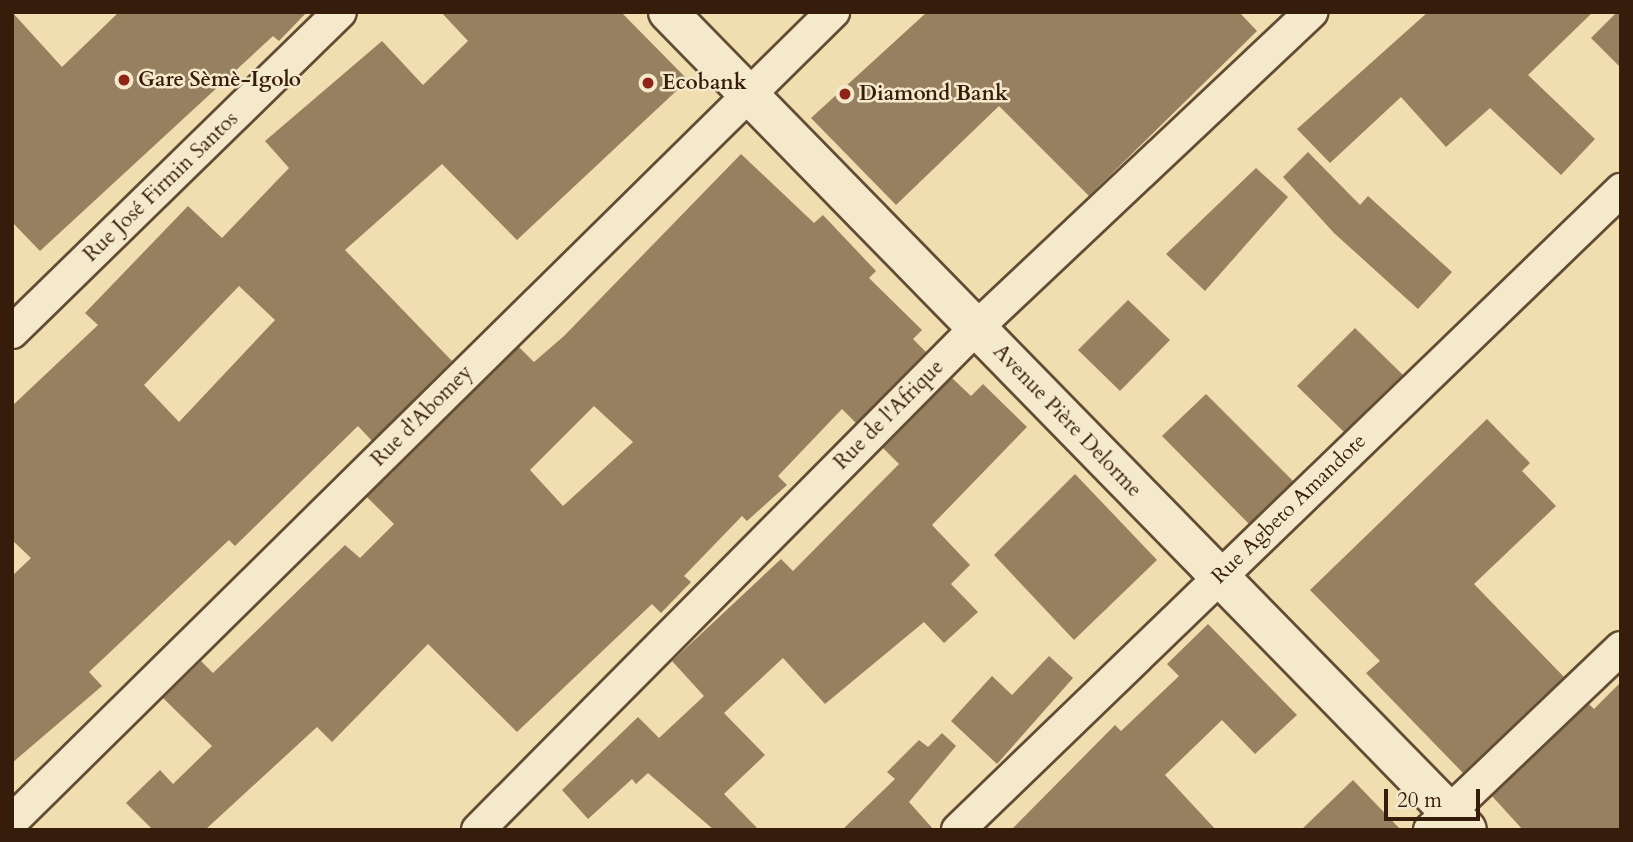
<!DOCTYPE html>
<html>
<head>
<meta charset="utf-8">
<style>
  body { margin:0 }
  #map { position:relative; width:1633px; height:842px; overflow:hidden; background:#f0ddb0; font-family:Cardo,serif }
  div>[style] { position:absolute }
  .building>* { inset:0; background:#978060 }
  .roads { filter:drop-shadow(2px 0 #644c34) drop-shadow(-2px 0 #644c34) drop-shadow(0 2px #644c34) drop-shadow(0 -2px #644c34) }
  .street>* { height:32px; margin:-16px; padding:0 16px; transform-origin:16px; border-radius:16px; background:#f5e9cc }
  .secondary>* { height:38px; margin:-19px; padding:0 19px; transform-origin:19px; border-radius:19px; background:#f5e9cc }
  .dots>* { width:19px; height:19px; translate:-50% -50%; box-sizing:border-box; border:4px solid #f5e9cc; border-radius:50% }
  span { translate:-50% -50%; white-space:nowrap; text-align:center; line-height:1.15; -webkit-text-stroke:5px #f5e9cc; paint-order:stroke }
  .poi-label { font-size:21px; color:#361c0a; font-weight:700 }
  .left { translate:0 -50%; text-align:left }
  .street-label { font-size:21px; color:#361c0a }
  .frame { position:absolute; inset:0; border:14px solid #361c0a; pointer-events:none }
  .scale { position:absolute; left:1384px; top:789px; width:96px; height:32px; box-sizing:border-box; border:4px solid #361c0a; border-top:0; padding-left:9px; font-size:21px; line-height:24px; white-space:nowrap; color:#361c0a; -webkit-text-stroke:5px #f5e9cc; paint-order:stroke }
</style>
</head>
<body>
<div id="map">
  <div class="building">
    <div style="clip-path:polygon(12px 12px,62px 67px,119px 12px,307px 12px,279px 41px,273px 36px,40px 251px,12px 222px)"></div>
    <div style="clip-path:polygon(evenodd,441px 12px,621px 12px,688px 80px,517px 240px,442px 164px,345px 250px,452px 361px,372px 441px,358px 426px,235px 546px,229px 540px,89px 672px,102px 686px,12px 763px,12px 576px,31px 558px,12px 540px,12px 406px,98px 325px,85px 313px,188px 206px,222px 238px,289px 168px,265px 141px,382px 41px,423px 85px,468px 41px,441px 12px,239px 286px,275px 320px,179px 422px,144px 385px,239px 286px)"></div>
    <div style="clip-path:polygon(927px 12px,1239px 12px,1257px 31px,1089px 196px,999px 106px,896px 205px,811px 118px)"></div>
    <div style="clip-path:polygon(1428px 12px,1593px 12px,1528px 75px,1595px 139px,1561px 175px,1490px 108px,1446px 147px,1401px 97px,1330px 163px,1297px 129px)"></div>
    <div style="clip-path:polygon(1617px 12px,1621px 12px,1621px 68px,1591px 38px)"></div>
    <div style="clip-path:polygon(1308px 152px,1360px 205px,1368px 196px,1452px 272px,1418px 309px,1334px 233px,1283px 177px)"></div>
    <div style="clip-path:polygon(evenodd,741px 154px,814px 223px,823px 215px,876px 271px,869px 278px,922px 330px,913px 339px,926px 352px,856px 423px,842px 409px,778px 476px,787px 485px,747px 521px,742px 516px,684px 576px,691px 582px,661px 613px,652px 604px,517px 732px,428px 644px,332px 742px,317px 727px,205px 830px,153px 830px,126px 803px,160px 770px,173px 784px,212px 746px,163px 698px,201px 661px,213px 673px,345px 545px,360px 558px,394px 524px,367px 497px,519px 347px,534px 362px,564px 336px,741px 154px,594px 406px,633px 442px,563px 506px,530px 470px,594px 406px)"></div>
    <div style="clip-path:polygon(1256px 168px,1288px 197px,1205px 291px,1166px 254px)"></div>
    <div style="clip-path:polygon(1128px 300px,1170px 340px,1120px 391px,1078px 350px)"></div>
    <div style="clip-path:polygon(1355px 328px,1403px 375px,1344px 432px,1297px 386px)"></div>
    <div style="clip-path:polygon(952px 378px,971px 396px,983px 384px,1027px 427px,932px 525px,970px 565px,951px 584px,978px 612px,944px 643px,924px 622px,825px 704px,783px 658px,724px 713px,765px 755px,724px 794px,759px 830px,714px 830px,648px 773px,636px 784px,632px 779px,588px 819px,562px 790px,638px 717px,659px 738px,704px 696px,672px 661px,781px 559px,793px 571px,899px 464px,883px 448px)"></div>
    <div style="clip-path:polygon(1206px 394px,1293px 481px,1249px 524px,1162px 436px)"></div>
    <div style="clip-path:polygon(1487px 419px,1530px 463px,1522px 471px,1556px 506px,1474px 584px,1564px 677px,1463px 773px,1366px 673px,1380px 661px,1310px 590px)"></div>
    <div style="clip-path:polygon(1075px 474px,1157px 560px,1074px 640px,994px 555px)"></div>
    <div style="clip-path:polygon(1208px 624px,1297px 715px,1255px 754px,1222px 720px,1165px 775px,1216px 830px,1011px 830px,1115px 725px,1121px 731px,1179px 676px,1167px 664px)"></div>
    <div style="clip-path:polygon(1049px 656px,1073px 678px,997px 764px,951px 721px,992px 676px,1012px 695px)"></div>
    <div style="clip-path:polygon(1621px 682px,1621px 830px,1523px 830px,1492px 796px,1589px 704px,1594px 709px)"></div>
    <div style="clip-path:polygon(942px 733px,956px 746px,909px 802px,934px 830px,842px 830px,895px 779px,887px 772px,919px 740px,928px 747px)"></div>
    <div style="clip-path:polygon(1353px 780px,1401px 830px,1301px 830px)"></div>
  </div>
  <div class="roads">
    <div class="street">
      <div style="left:12px;top:332px;width:458px;rotate:-44.3deg"></div>
      <div style="left:12px;top:821px;width:1153px;rotate:-44.58deg"></div>
      <div style="left:478px;top:830px;width:707px;rotate:-45.23deg"></div>
      <div style="left:976px;top:328px;width:461px;rotate:-43.3deg"></div>
      <div style="left:958px;top:830px;width:922px;rotate:-43.99deg"></div>
      <div style="left:1430px;top:830px;width:264px;rotate:-43.6deg"></div>
    </div>
    <div class="secondary">
      <div style="left:668px;top:12px;width:1143px;rotate:45.67deg"></div>
    </div>
  </div>
  <div class="dots">
    <div style="left:124px;top:80px;background:#8f2418"></div>
    <div style="left:648px;top:83px;background:#8f2418"></div>
    <div style="left:845px;top:94px;background:#8f2418"></div>
  </div>
  <div class="poi-label">
    <span class="left" style="left:138px;top:80px">Gare Sèmè-Igolo</span>
    <span class="left" style="left:662px;top:83px">Ecobank</span>
    <span class="left" style="left:859px;top:94px">Diamond Bank</span>
  </div>
  <div class="street-label">
    <span style="left:161px;top:187px;rotate:-44deg">Rue José Firmin Santos</span>
    <span style="left:889px;top:415px;rotate:-45deg">Rue de l'Afrique</span>
    <span style="left:422px;top:416px;rotate:-45deg">Rue d'Abomey</span>
    <span style="left:1067px;top:421px;rotate:46deg">Avenue Pière Delorme</span>
    <span style="left:1289px;top:509px;rotate:-44deg">Rue Agbeto Amandote</span>
  </div>
  <div class="frame"></div>
  <div class="scale">20 m</div>
</div>
</body>
</html>
